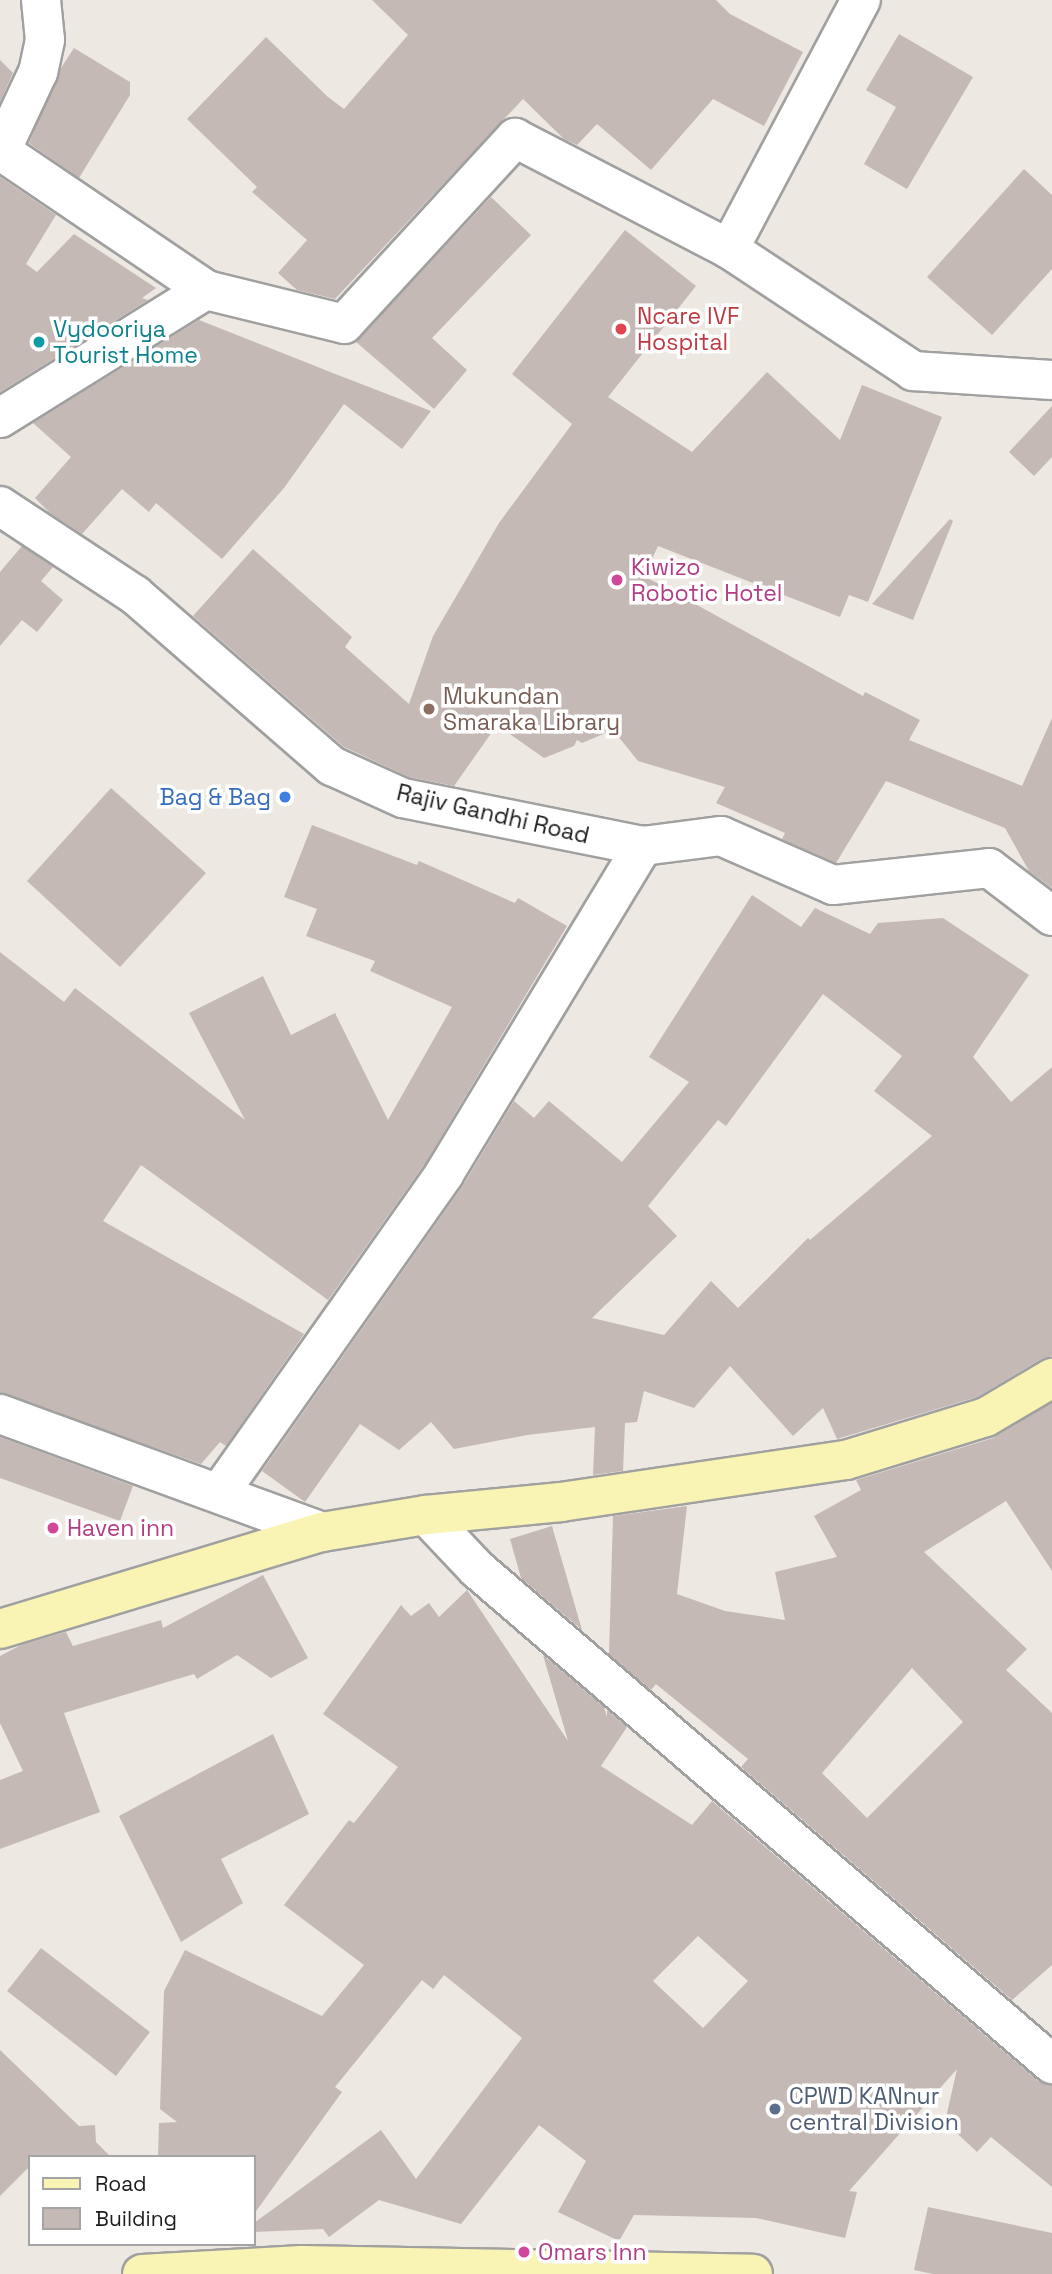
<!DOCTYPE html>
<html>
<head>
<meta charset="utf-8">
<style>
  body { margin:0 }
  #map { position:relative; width:1052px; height:2274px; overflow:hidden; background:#ede8e1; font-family:"Space Grotesk",sans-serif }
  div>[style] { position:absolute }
  .building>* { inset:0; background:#c5b9b5 }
  .roads { filter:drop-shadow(2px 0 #a0a0a0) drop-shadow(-2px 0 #a0a0a0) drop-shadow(0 2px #a0a0a0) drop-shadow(0 -2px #a0a0a0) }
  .street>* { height:38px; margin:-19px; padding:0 19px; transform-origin:19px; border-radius:19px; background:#fff }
  .secondary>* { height:38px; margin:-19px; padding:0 19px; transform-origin:19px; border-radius:19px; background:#f9f4b3 }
  .dots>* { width:19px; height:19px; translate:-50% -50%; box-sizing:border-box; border:4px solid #fff; border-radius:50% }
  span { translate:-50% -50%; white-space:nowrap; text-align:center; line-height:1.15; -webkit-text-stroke:7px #fff; paint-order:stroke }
  .health-label { font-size:23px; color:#be3a42 }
  .left { translate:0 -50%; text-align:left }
  .culture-label { font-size:23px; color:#0d838f }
  .hotel-label { font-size:23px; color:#b23c85 }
  .education-label { font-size:23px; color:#785e54 }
  .shop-label { font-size:23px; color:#366cbe }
  .right { translate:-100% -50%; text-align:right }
  .street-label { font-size:23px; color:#1c1c1c }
  .service-label { font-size:23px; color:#4e5e75 }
  .legend { position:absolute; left:28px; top:2155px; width:228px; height:91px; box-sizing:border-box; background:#fff; border:2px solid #a4a4a4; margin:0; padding:9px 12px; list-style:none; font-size:21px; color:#1c1c1c }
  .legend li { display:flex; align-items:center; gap:14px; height:35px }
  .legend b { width:35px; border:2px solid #a4a4a4 }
</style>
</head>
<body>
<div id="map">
  <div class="building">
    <div style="clip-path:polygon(372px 0,716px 0,730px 14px,803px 52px,764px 126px,713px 99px,651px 170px,597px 124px,577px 145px,564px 139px,523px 99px,335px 299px,297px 290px,278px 273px,307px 240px,252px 192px,257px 187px,187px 119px,266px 37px,328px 97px,344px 109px,408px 35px)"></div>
    <div style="clip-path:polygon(899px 34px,973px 77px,907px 189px,864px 164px,896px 107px,866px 90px)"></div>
    <div style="clip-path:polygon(74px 48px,130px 82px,130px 95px,79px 178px,29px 143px,61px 68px)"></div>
    <div style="clip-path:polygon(0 60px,13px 73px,0 102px)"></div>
    <div style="clip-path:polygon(1024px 169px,1052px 195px,1052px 269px,992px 335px,927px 277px)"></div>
    <div style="clip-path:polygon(0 177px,56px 215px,26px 264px,37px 272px,74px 234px,156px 288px,142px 298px,148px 300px,0 392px)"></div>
    <div style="clip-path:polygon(491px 197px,531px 235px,432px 338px,467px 370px,434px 409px,356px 342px)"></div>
    <div style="clip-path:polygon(625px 230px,696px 286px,608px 397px,692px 452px,767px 372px,840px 440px,862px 385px,942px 417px,868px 602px,849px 595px,840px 617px,658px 546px,644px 576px,863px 696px,865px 692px,920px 720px,909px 740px,1022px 786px,1052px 718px,1052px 888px,1029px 871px,1005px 828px,886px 781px,836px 863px,782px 839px,785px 833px,716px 803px,725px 787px,638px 761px,613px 730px,582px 743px,577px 740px,574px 746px,544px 758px,497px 725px,454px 786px,409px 777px,344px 747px,193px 616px,253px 549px,352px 637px,345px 647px,409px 704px,433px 636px,499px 523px,572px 424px,512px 374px)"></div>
    <div style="clip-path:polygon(199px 320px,338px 375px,431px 411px,402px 449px,344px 404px,284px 488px,222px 559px,156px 503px,149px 512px,122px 489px,82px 534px,50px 513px,35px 498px,71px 457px,33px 423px)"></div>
    <div style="clip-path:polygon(1052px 406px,1052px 457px,1034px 476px,1009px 452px)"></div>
    <div style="clip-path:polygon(950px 519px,953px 521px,913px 620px,872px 604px)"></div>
    <div style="clip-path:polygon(22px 546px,53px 567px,41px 581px,63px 600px,37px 632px,22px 620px,0 646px,0 572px)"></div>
    <div style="clip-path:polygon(111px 788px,206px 873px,120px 967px,27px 881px)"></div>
    <div style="clip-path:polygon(312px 825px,417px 865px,419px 861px,515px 903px,518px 898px,567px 926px,426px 1162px,328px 1300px,141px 1165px,103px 1221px,304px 1334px,226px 1446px,220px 1442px,201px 1464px,0 1393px,0 952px,64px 1002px,75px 988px,245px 1120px,189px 1013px,263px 976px,291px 1035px,335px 1013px,388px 1120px,452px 1007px,370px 971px,375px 961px,306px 936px,317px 909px,284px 897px)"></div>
    <div style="clip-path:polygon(evenodd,752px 895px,801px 927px,815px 908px,870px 934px,878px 923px,943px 918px,1029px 975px,973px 1057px,1011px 1102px,1052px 1067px,1052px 1356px,1041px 1359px,977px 1397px,837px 1439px,823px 1408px,793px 1436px,730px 1366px,694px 1408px,644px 1391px,637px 1422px,625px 1423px,623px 1471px,593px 1475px,595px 1427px,527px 1435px,454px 1449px,431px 1422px,399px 1450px,360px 1424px,305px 1502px,262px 1471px,462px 1187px,514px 1101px,534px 1118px,549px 1101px,622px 1162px,689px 1082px,649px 1057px,752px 895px,823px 994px,902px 1056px,874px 1091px,932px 1136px,810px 1240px,808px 1238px,738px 1308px,711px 1281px,664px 1335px,592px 1318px,677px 1236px,648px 1206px,718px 1120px,726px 1126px,823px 994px)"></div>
    <div style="clip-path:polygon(evenodd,1052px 1403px,1052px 1571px,1006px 1501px,924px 1552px,1027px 1649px,1006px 1670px,1052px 1713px,1052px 1965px,1012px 2000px,741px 1767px,748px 1759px,656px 1684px,651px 1690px,609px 1654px,613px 1516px,687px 1506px,677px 1594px,725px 1611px,785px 1620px,775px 1572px,837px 1557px,814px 1516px,861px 1490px,856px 1480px,993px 1438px,1052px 1403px,912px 1668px,963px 1722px,867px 1818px,822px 1773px,912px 1668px)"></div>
    <div style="clip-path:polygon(0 1437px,133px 1486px,120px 1521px,0 1478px)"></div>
    <div style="clip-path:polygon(552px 1526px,582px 1630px,521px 1578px,510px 1539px)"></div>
    <div style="clip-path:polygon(263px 1575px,308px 1658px,271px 1678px,237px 1655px,197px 1679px,194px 1674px,64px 1713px,100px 1812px,0 1849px,0 1780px,23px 1771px,0 1723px,0 1656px,21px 1645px,66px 1632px,73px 1646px,161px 1620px,163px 1628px)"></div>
    <div style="clip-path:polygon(evenodd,467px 1590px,568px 1741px,543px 1655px,604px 1707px,607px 1717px,607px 1710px,627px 1727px,601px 1766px,692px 1825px,712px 1801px,1038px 2081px,1052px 2085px,1052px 2187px,991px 2137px,977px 2152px,945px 2122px,957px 2069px,849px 2191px,857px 2192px,845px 2238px,756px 2218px,634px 2215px,619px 2241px,558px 2212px,586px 2161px,539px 2125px,461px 2224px,379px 2200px,329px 2237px,323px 2229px,254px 2232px,254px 2223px,381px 2130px,416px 2179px,522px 2038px,444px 1975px,433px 1989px,422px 1980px,335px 2087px,342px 2092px,254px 2214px,254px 2157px,158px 2156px,159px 2123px,177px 2122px,160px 2109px,164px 1991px,185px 1950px,322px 2016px,364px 1965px,284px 1905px,349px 1820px,354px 1823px,398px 1767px,323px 1714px,401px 1605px,411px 1616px,429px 1603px,439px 1617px,467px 1590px,698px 1936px,748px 1981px,703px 2028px,653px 1981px,698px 1936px)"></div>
    <div style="clip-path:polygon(273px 1734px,309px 1814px,221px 1859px,243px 1903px,181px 1942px,119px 1816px)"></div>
    <div style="clip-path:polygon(41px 1948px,150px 2032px,116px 2076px,7px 1991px)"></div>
    <div style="clip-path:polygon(0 2050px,79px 2126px,95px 2125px,96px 2142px,111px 2157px,30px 2157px,30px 2166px,0 2196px)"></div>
    <div style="clip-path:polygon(928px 2207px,1052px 2233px,1052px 2274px,933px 2274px,914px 2270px)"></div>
  </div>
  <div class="roads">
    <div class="street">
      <div style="left:41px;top:0;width:40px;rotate:84.3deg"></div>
      <div style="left:45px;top:40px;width:33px;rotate:102deg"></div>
      <div style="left:38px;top:72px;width:87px;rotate:115.1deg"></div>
      <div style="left:1px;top:151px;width:248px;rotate:34.1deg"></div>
      <div style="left:729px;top:249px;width:282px;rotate:-62.1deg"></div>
      <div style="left:0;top:418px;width:243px;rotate:-31.9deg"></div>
      <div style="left:206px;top:290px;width:142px;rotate:13.8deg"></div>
      <div style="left:344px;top:324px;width:253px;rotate:-47.4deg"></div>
      <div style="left:515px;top:138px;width:241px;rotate:27.4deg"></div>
      <div style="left:729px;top:249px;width:221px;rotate:33.5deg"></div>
      <div style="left:913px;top:371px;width:139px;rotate:3.7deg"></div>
      <div style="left:0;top:506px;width:162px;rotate:33.4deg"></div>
      <div style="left:135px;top:595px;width:261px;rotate:41deg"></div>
      <div style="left:332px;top:766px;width:78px;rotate:24.3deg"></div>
      <div style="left:403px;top:798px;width:245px;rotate:11.3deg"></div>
      <div style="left:643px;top:846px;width:79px;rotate:-7.3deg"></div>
      <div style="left:721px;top:836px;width:122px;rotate:23.6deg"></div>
      <div style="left:833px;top:885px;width:157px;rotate:-6.2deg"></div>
      <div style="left:989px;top:868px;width:79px;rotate:37.3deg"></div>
      <div style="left:0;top:1414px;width:343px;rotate:20.1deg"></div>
      <div style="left:220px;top:1492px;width:389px;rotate:-54.8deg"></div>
      <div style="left:444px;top:1174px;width:384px;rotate:-58.8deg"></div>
      <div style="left:426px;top:1515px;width:74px;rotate:46.6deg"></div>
      <div style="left:477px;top:1569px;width:759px;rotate:40.72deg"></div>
    </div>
    <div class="secondary">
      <div style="left:0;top:1629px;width:336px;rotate:-16.8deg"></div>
      <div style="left:322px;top:1532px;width:105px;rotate:-9.3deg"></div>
      <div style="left:426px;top:1515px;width:136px;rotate:-5.5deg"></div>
      <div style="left:561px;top:1502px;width:288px;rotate:-8.4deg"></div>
      <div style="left:846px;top:1460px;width:146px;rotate:-17.1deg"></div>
      <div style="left:986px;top:1417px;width:77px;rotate:-30.6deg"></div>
      <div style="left:142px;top:2274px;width:160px;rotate:-3.2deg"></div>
      <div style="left:302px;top:2265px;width:451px;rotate:1.1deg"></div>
    </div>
  </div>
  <div class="dots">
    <div style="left:621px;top:329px;background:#e0444e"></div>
    <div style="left:39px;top:342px;background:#0f9aa8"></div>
    <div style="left:617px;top:580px;background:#d1479c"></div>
    <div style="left:429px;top:709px;background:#8d6e63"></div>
    <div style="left:285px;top:797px;background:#3f7fe0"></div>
    <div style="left:53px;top:1528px;background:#d1479c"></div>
    <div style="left:775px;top:2109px;background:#5c6f8a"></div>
    <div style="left:524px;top:2252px;background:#d1479c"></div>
  </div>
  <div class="health-label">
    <span class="left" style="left:637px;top:329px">Ncare IVF<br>Hospital</span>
  </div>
  <div class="culture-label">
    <span class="left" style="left:53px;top:342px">Vydooriya<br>Tourist Home</span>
  </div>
  <div class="hotel-label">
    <span class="left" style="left:631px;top:580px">Kiwizo<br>Robotic Hotel</span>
    <span class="left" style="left:67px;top:1528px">Haven inn</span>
    <span class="left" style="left:538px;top:2252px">Omars Inn</span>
  </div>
  <div class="education-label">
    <span class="left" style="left:443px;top:709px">Mukundan<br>Smaraka Library</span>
  </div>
  <div class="shop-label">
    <span class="right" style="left:271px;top:797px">Bag &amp; Bag</span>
  </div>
  <div class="street-label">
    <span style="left:493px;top:814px;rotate:13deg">Rajiv Gandhi Road</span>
  </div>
  <div class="service-label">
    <span class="left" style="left:789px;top:2109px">CPWD KANnur<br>central Division</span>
  </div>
  <ul class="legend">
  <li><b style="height:9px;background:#f9f4b3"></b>Road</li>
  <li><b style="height:19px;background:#c5b9b5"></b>Building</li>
  </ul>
</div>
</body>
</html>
